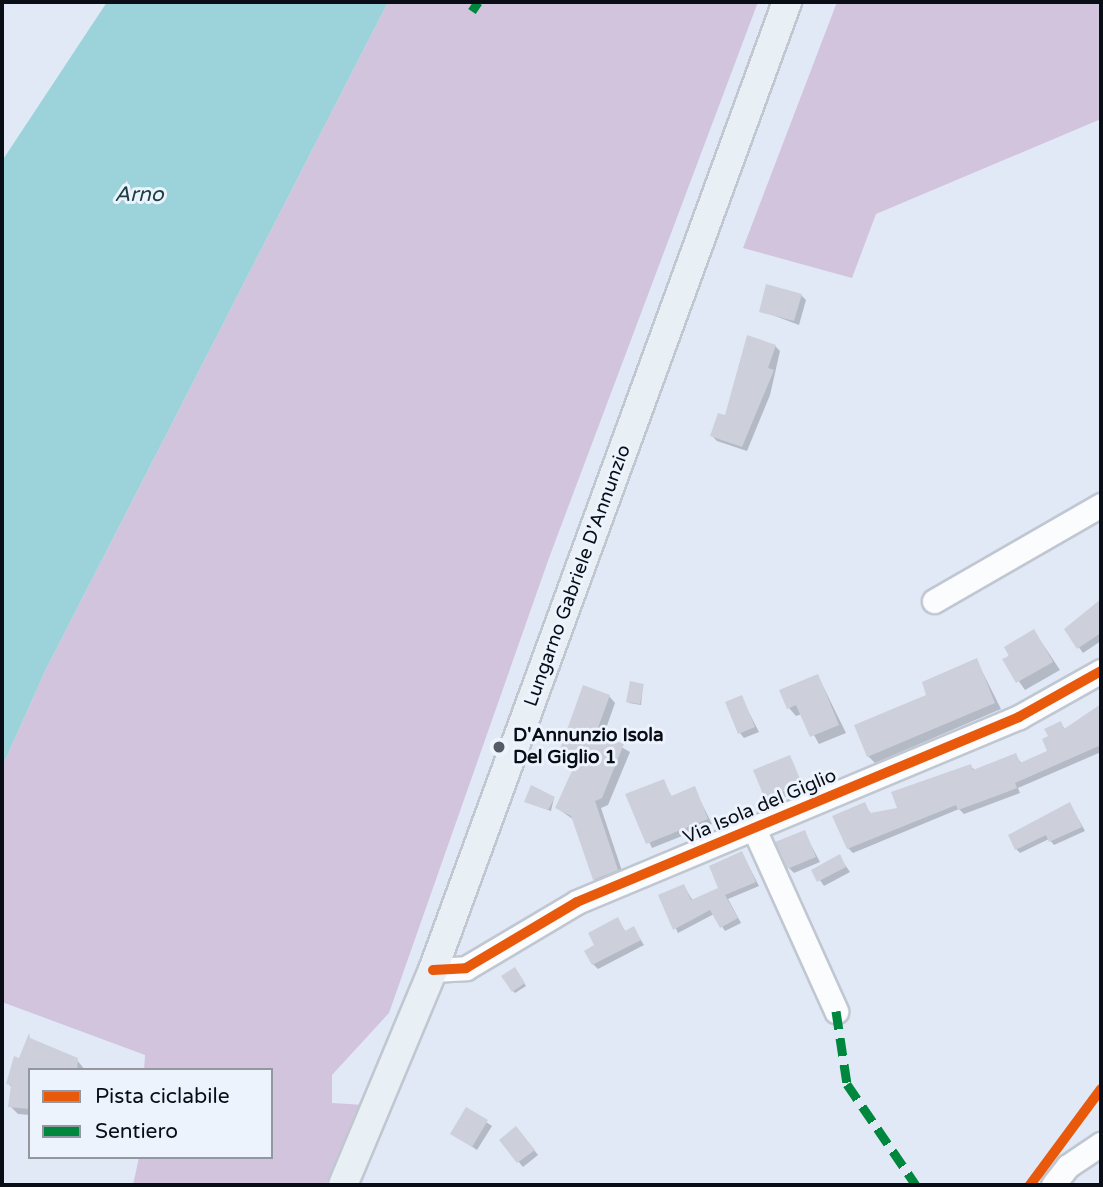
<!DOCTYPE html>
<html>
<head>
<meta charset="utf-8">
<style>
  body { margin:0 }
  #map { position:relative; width:1103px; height:1187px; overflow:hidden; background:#e1e9f7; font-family:"Varela Round",sans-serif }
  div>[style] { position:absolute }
  .green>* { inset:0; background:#d3c4de }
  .water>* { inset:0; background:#9cd2da }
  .shadow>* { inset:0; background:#0003 }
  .building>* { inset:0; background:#cdd0da }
  .roads { filter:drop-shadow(2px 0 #c1c7d1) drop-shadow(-2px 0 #c1c7d1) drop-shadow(0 2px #c1c7d1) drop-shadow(0 -2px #c1c7d1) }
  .minor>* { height:23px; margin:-11.5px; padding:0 11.5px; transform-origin:11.5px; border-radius:11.5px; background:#fafcfe }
  .major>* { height:28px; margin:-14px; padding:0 14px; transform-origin:14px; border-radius:14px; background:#e9f0f5 }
  .quiet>* { height:9px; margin-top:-4.5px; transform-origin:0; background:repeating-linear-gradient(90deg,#00873e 0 18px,transparent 0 27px) }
  .cycleway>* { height:10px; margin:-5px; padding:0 5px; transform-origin:5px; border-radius:5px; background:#e8590c }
  .dots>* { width:19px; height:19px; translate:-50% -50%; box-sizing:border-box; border:4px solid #edf3fd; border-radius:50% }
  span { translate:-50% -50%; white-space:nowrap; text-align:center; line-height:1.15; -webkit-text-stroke:6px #edf3fd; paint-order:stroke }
  .street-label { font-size:19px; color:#090d15 }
  .poi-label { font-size:19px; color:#090d15; font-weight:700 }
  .left { translate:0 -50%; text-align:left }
  .water-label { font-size:21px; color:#1c4042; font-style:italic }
  .frame { position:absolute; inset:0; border:4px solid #090d15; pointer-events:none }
  .legend { position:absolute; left:28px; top:1068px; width:245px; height:91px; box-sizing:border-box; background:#edf3fd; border:2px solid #9297a0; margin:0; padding:9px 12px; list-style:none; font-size:21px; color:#090d15 }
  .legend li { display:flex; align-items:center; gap:14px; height:35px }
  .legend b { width:35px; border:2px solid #9297a0 }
</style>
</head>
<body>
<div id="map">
  <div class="green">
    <div style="clip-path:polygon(388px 2px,758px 2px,549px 558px,389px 1013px,332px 1075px,332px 1103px,365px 1105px,325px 1185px,133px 1185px,139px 1157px,271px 1157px,271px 1070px,144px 1070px,145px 1055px,2px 1002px,2px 767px,46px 669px)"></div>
    <div style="clip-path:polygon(837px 2px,1101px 2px,1101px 119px,876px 214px,852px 278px,743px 248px)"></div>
  </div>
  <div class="water">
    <div style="clip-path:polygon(107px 2px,388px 2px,46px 669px,2px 767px,2px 161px)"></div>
  </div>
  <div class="shadow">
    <div style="clip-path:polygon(801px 295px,806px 300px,799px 325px,761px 311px)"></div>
    <div style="clip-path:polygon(775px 346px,780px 351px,770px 395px,747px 451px,717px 441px,712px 436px)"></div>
    <div style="clip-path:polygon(1098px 611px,1101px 641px,1083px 653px,1066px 629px)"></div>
    <div style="clip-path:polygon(1034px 631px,1060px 670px,1025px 690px,1004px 660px)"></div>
    <div style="clip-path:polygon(977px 661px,1001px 709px,875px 763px,868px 756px,929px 696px)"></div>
    <div style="clip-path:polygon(818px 676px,846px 733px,819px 744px,802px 714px,796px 716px,789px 708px)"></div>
    <div style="clip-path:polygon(643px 686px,641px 705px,629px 703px,628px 701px)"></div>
    <div style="clip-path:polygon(609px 696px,615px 703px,603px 737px,630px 752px,608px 805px,601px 808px,624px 877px,601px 886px,594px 879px,574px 820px,557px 808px,576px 765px,560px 754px)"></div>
    <div style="clip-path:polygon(741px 697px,759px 732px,744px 738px,740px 733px)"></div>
    <div style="clip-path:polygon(1101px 707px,1101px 752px,1018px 788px,1020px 793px,964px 814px,959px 809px,853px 853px,848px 848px,864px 804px,872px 815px,899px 809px,970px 766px,976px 771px,1015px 755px,1022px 764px,1050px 752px,1050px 737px,1060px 723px,1066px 730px)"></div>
    <div style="clip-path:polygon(789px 757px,805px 789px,771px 803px,767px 798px)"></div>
    <div style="clip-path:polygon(663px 781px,672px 797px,694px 788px,712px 824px,652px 848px,627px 795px)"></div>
    <div style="clip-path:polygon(554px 798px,551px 811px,528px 803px)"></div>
    <div style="clip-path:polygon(1070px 804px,1085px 831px,1054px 845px,1049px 839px,1020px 853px,1016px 849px)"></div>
    <div style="clip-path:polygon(804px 832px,820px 862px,794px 873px,789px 868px)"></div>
    <div style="clip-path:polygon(742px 853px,759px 886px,728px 899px,741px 923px,725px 931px,714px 914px,678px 933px,660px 896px,684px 886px,693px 901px,721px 889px)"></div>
    <div style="clip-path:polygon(839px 856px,850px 872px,824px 886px,813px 870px)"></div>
    <div style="clip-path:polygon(617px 919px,626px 932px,633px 928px,644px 945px,598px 969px,593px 964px,597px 946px)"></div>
    <div style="clip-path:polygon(516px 971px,526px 986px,515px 993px,513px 991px)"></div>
    <div style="clip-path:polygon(15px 1059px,77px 1060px,85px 1070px,30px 1070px,30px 1115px,18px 1114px,10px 1106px,12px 1088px,8px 1083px)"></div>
    <div style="clip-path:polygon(466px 1109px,492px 1126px,477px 1150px,452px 1133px)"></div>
    <div style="clip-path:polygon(521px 1133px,538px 1155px,523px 1167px,501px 1141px)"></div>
  </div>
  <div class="building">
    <div style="clip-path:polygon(766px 284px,802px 294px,794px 321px,759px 312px)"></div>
    <div style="clip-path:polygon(747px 335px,776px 345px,768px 368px,774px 370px,742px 447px,710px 436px,718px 413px,725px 415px)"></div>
    <div style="clip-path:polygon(1101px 599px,1101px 633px,1077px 649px,1064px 629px)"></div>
    <div style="clip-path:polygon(1034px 629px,1053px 662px,1016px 683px,1002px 659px,1009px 656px,1004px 647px)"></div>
    <div style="clip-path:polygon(977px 658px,995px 703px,867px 757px,854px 725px,926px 695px,922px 682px)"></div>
    <div style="clip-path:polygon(818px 674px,839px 725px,810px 737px,796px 705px,787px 709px,779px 690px)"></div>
    <div style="clip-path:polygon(630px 681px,644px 684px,640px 704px,626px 702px)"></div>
    <div style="clip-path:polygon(583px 685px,610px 695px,596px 733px,624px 744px,602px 798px,595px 801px,618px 870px,593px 880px,571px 816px,555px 808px,576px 762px,558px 755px)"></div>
    <div style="clip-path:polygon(742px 695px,755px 727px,738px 734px,725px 702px)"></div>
    <div style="clip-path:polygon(1101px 704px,1101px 745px,1015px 783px,1017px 788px,999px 795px,958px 810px,956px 805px,847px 849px,832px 816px,865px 802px,870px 813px,897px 808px,891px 792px,971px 764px,973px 770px,1016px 753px,1020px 763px,1047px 751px,1042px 739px,1048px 736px,1044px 729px,1061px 721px,1064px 729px)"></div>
    <div style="clip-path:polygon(790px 755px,802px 784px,765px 799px,753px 770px)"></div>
    <div style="clip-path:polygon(664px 779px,671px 796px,695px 786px,708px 819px,646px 844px,625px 794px)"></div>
    <div style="clip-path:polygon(531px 785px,555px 797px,548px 810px,524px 802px)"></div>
    <div style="clip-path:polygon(1070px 802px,1082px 827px,1049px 842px,1046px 835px,1015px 850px,1008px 835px)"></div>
    <div style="clip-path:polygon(805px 830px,816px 857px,787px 869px,775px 842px)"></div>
    <div style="clip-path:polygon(742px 851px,756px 882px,725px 895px,738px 918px,720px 928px,710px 910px,673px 930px,658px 895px,684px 884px,691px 900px,718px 888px,709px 866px)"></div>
    <div style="clip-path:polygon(840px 854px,846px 867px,817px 882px,811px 870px)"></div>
    <div style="clip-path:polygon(618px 917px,625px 931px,634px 926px,641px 940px,592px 965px,584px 951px,594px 945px,588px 933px)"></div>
    <div style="clip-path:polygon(515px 967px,525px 983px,512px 992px,501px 976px)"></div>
    <div style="clip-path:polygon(29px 1033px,30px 1038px,78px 1058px,77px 1070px,30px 1070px,30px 1109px,8px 1107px,11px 1085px,6px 1084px,14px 1056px,19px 1058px)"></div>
    <div style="clip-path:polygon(466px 1107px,488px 1120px,472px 1147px,450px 1134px)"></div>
    <div style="clip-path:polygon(516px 1126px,535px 1150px,517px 1163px,499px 1140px)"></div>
  </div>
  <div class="roads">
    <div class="minor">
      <div style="left:934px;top:601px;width:193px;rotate:-29.9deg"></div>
      <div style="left:754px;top:829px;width:200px;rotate:65.7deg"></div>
      <div style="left:433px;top:970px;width:33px;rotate:-3deg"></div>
      <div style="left:466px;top:968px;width:129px;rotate:-30.7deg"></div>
      <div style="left:577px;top:902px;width:479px;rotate:-22.7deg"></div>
      <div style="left:1019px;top:717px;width:94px;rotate:-29.3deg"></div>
      <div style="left:1053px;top:1185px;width:24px;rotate:-52deg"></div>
      <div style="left:1068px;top:1166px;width:40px;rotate:-34deg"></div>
    </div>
    <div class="major">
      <div style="left:343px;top:1185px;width:233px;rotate:-67.3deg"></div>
      <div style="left:433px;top:970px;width:1031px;rotate:-69.91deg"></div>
    </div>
  </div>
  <div class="quiet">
    <div style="left:472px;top:11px;width:11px;rotate:-56deg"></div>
    <div style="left:836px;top:1011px;width:74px;rotate:81.4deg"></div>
    <div style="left:847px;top:1084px;width:122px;rotate:55.7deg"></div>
  </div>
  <div class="cycleway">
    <div style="left:433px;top:970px;width:33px;rotate:-3deg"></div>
    <div style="left:466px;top:968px;width:129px;rotate:-30.7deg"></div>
    <div style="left:577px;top:902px;width:479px;rotate:-22.7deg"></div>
    <div style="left:1019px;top:717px;width:94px;rotate:-29.3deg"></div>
    <div style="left:1030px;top:1185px;width:119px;rotate:-53.5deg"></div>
  </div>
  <div class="dots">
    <div style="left:499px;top:747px;background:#555a64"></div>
  </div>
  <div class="street-label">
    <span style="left:578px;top:576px;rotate:-70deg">Lungarno Gabriele D'Annunzio</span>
    <span style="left:760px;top:807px;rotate:-23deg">Via Isola del Giglio</span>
  </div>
  <div class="poi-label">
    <span class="left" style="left:513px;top:747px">D'Annunzio Isola<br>Del Giglio 1</span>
  </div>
  <div class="water-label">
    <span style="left:139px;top:195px">Arno</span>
  </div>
  <div class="frame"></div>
  <ul class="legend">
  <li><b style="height:9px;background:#e8590c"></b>Pista ciclabile</li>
  <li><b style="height:9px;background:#00873e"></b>Sentiero</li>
  </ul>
</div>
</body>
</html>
